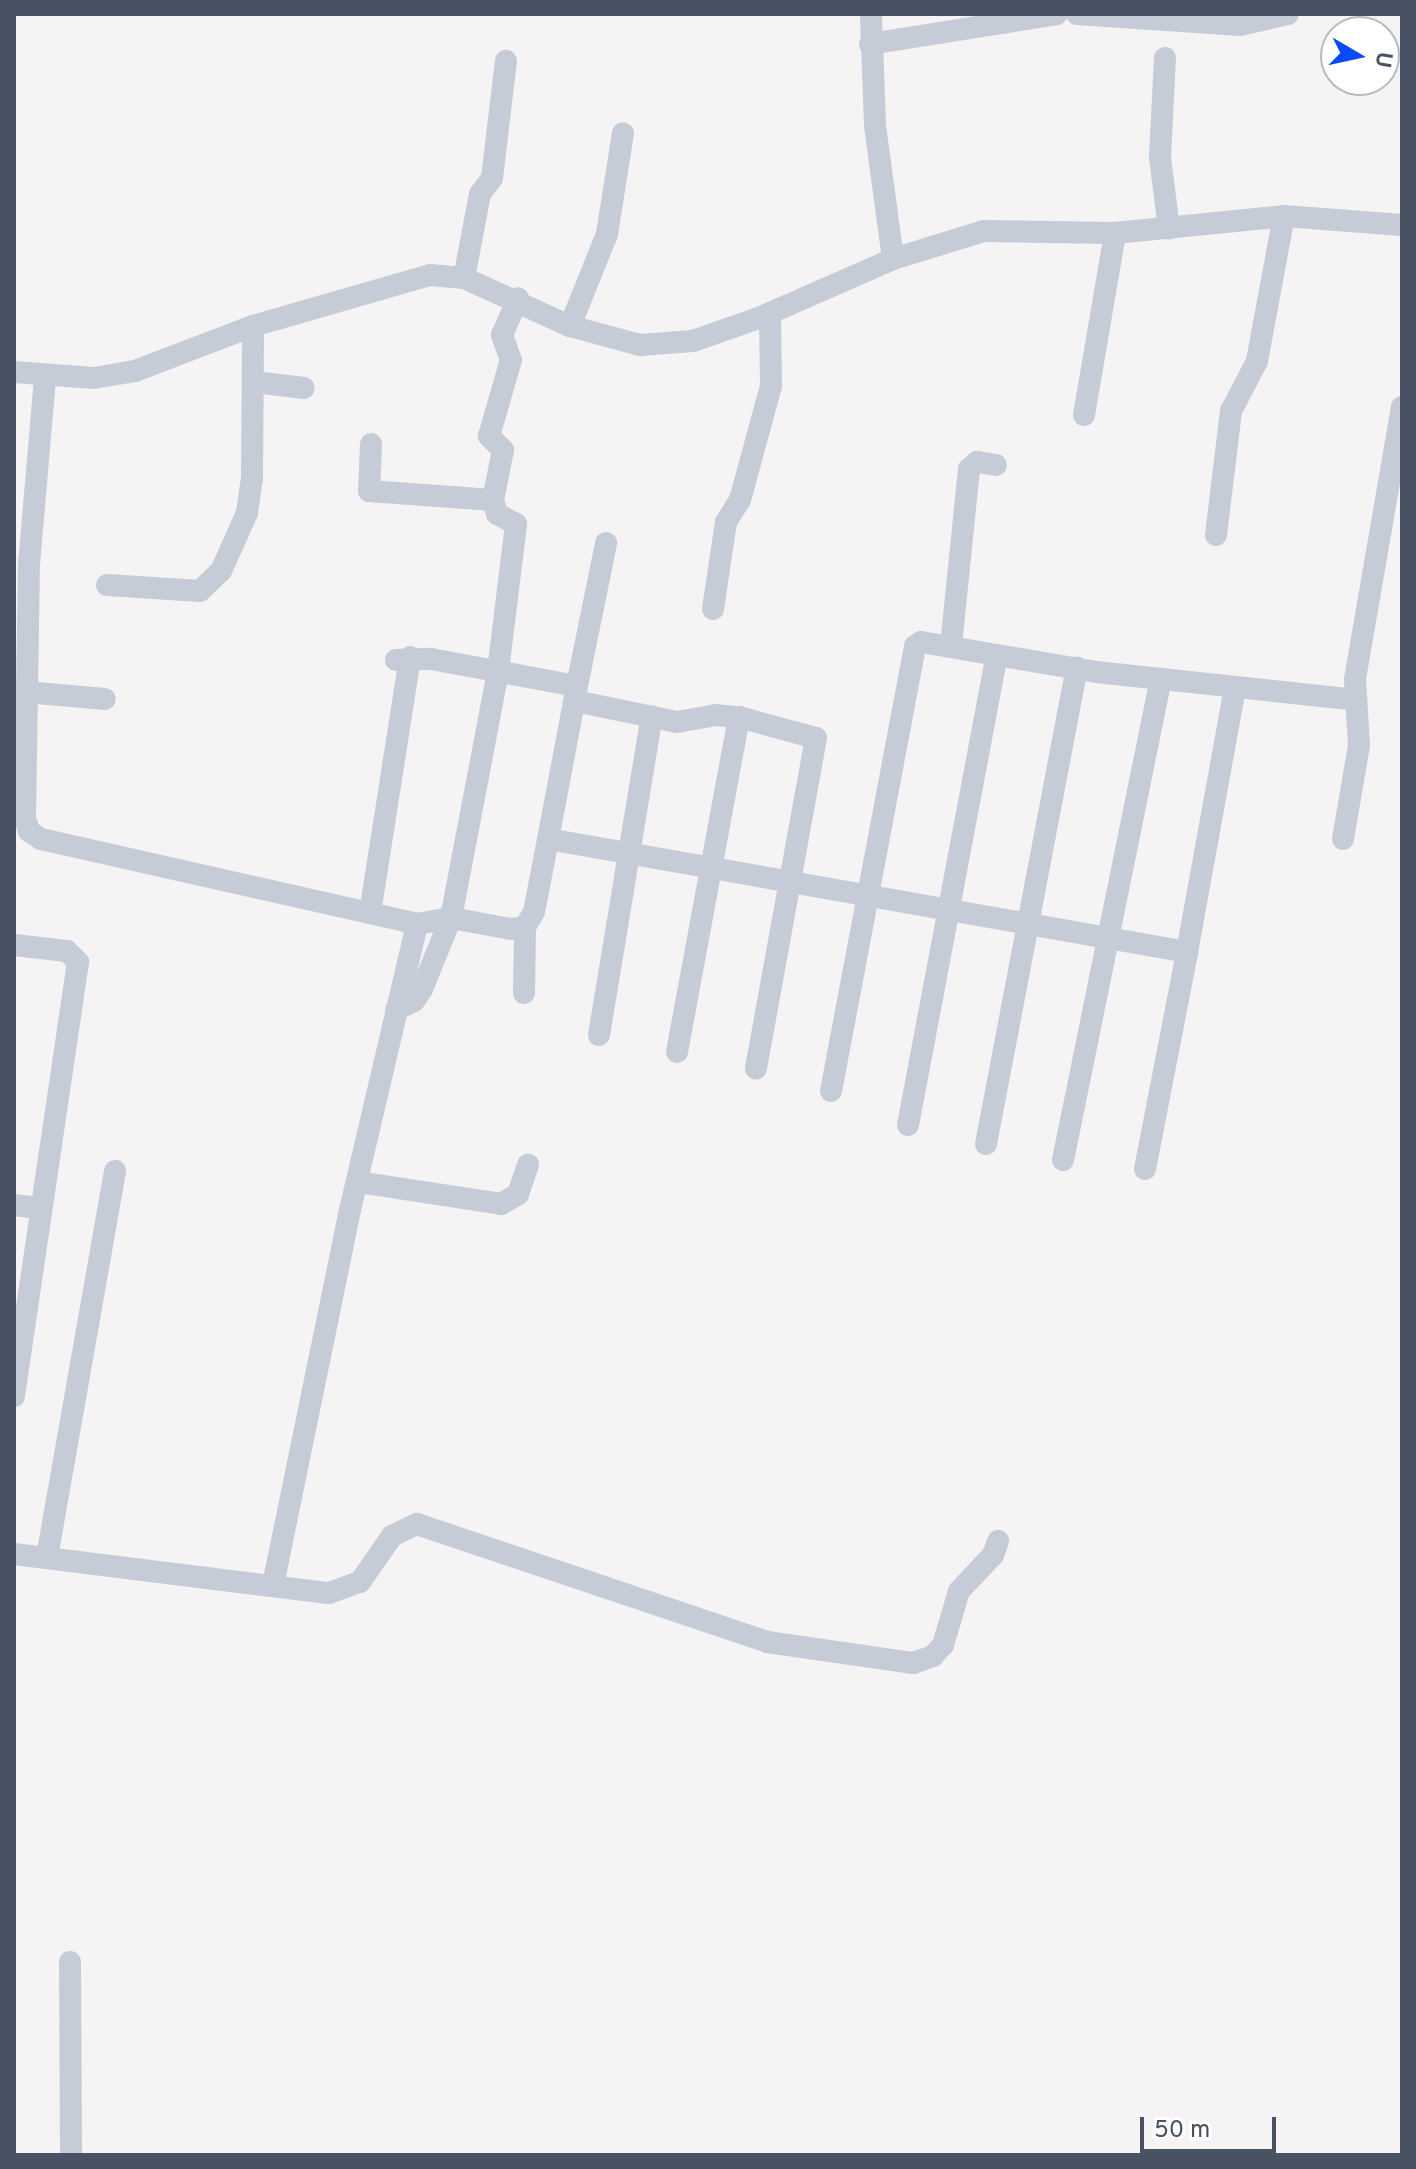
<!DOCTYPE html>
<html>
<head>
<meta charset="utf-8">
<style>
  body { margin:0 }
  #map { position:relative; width:1416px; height:2169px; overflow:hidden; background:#f5f3f3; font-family:Overpass,sans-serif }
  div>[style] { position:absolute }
  .minor>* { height:22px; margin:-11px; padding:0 11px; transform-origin:11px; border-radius:11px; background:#c5ccd8 }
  span { translate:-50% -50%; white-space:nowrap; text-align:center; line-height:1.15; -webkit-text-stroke:6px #fff; paint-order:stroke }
  .frame { position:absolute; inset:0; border:16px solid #485263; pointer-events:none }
  .north { position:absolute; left:1320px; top:16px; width:80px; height:80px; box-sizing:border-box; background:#fff; border:2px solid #b6bac1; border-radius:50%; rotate:99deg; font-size:22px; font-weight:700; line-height:32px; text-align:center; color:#485263 }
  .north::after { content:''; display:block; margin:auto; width:28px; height:36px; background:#094bf9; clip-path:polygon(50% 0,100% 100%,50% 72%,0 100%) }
  .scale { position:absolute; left:1140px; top:2117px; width:136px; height:36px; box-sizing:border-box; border:4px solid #485263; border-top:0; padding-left:10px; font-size:24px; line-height:28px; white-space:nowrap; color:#485263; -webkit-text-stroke:6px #fff; paint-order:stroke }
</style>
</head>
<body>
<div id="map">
  <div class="minor">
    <div style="left:1077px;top:14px;width:163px;rotate:3.9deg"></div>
    <div style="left:1240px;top:25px;width:49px;rotate:-12.9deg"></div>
    <div style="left:870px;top:44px;width:189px;rotate:-9.1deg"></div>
    <div style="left:1165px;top:58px;width:100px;rotate:92.9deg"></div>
    <div style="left:1160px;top:158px;width:71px;rotate:82.7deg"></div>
    <div style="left:893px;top:259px;width:95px;rotate:-17.1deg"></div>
    <div style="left:984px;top:231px;width:131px;rotate:0.9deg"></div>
    <div style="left:1115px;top:233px;width:170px;rotate:-5.7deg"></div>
    <div style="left:1284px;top:216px;width:118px;rotate:4.4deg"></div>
    <div style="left:464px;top:278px;width:86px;rotate:-79.2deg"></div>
    <div style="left:480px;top:194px;width:20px;rotate:-53deg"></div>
    <div style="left:492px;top:178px;width:118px;rotate:-83.2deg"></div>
    <div style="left:570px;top:326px;width:99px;rotate:-68.1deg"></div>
    <div style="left:607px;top:234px;width:102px;rotate:-81deg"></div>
    <div style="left:14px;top:372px;width:80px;rotate:4.3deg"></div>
    <div style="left:94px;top:378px;width:42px;rotate:-9.7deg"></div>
    <div style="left:135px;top:371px;width:126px;rotate:-20.9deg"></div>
    <div style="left:253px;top:326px;width:184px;rotate:-16.1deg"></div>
    <div style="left:430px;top:275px;width:34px;rotate:5deg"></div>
    <div style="left:464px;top:278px;width:116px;rotate:24.4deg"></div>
    <div style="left:570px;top:326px;width:73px;rotate:15.2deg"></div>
    <div style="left:640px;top:345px;width:53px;rotate:-4.3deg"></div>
    <div style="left:693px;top:341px;width:72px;rotate:-19.4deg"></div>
    <div style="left:761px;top:317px;width:144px;rotate:-23.7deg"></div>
    <div style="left:893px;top:259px;width:135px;rotate:-97.7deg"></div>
    <div style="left:875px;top:125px;width:111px;rotate:-92.1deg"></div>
    <div style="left:45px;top:378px;width:186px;rotate:94.9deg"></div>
    <div style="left:29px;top:563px;width:255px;rotate:90.9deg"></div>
    <div style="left:25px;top:818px;width:14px;rotate:73deg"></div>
    <div style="left:29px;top:831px;width:14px;rotate:34deg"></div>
    <div style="left:41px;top:839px;width:385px;rotate:12.7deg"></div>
    <div style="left:255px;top:382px;width:49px;rotate:7deg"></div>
    <div style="left:1084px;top:415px;width:185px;rotate:-80.3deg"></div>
    <div style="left:371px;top:444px;width:47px;rotate:92.4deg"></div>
    <div style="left:369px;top:491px;width:124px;rotate:4.2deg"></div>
    <div style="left:493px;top:500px;width:51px;rotate:-78.7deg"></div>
    <div style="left:503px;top:450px;width:20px;rotate:-135deg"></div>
    <div style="left:489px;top:436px;width:79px;rotate:-73.9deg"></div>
    <div style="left:511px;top:360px;width:27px;rotate:-110deg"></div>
    <div style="left:502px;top:335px;width:40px;rotate:-66.6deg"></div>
    <div style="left:1216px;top:535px;width:125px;rotate:-83.1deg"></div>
    <div style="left:1231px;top:411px;width:56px;rotate:-62.5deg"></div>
    <div style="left:1257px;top:361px;width:147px;rotate:-79.5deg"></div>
    <div style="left:107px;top:585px;width:93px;rotate:3.7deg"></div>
    <div style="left:200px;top:591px;width:29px;rotate:-44deg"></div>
    <div style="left:221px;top:571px;width:64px;rotate:-65.9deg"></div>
    <div style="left:247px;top:513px;width:34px;rotate:-82deg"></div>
    <div style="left:252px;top:479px;width:153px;rotate:-89.6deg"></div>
    <div style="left:713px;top:609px;width:88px;rotate:-81.5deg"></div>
    <div style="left:726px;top:522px;width:26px;rotate:-58deg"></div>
    <div style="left:740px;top:500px;width:118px;rotate:-74.8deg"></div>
    <div style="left:771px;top:386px;width:73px;rotate:-90.8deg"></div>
    <div style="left:951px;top:646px;width:178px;rotate:-84.2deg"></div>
    <div style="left:969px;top:469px;width:11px;rotate:-41deg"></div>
    <div style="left:977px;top:462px;width:19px;rotate:9deg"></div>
    <div style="left:396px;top:660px;width:35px;rotate:-2deg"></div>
    <div style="left:431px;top:659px;width:148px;rotate:10.5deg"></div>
    <div style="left:577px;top:686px;width:156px;rotate:100.7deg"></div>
    <div style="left:548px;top:839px;width:649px;rotate:10.03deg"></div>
    <div style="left:1187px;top:952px;width:269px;rotate:-79.7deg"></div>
    <div style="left:577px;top:686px;width:146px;rotate:-78.5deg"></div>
    <div style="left:15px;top:691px;width:90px;rotate:5.1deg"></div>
    <div style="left:575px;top:701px;width:104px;rotate:11.6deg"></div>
    <div style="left:677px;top:722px;width:39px;rotate:-10deg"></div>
    <div style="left:715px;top:715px;width:24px;rotate:5deg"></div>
    <div style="left:739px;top:717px;width:80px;rotate:15.3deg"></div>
    <div style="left:816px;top:738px;width:336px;rotate:100.3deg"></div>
    <div style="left:1343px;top:839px;width:95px;rotate:-80.3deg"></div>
    <div style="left:1359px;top:745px;width:66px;rotate:-93.5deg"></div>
    <div style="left:1355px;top:679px;width:276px;rotate:-80.2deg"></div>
    <div style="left:370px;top:913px;width:259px;rotate:-81.1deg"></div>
    <div style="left:14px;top:945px;width:53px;rotate:6.5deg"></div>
    <div style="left:67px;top:951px;width:16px;rotate:45deg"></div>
    <div style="left:78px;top:962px;width:439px;rotate:98.4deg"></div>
    <div style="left:524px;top:993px;width:66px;rotate:-89.1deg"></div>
    <div style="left:396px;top:1010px;width:20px;rotate:-27deg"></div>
    <div style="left:414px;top:1001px;width:14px;rotate:-56deg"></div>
    <div style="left:422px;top:989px;width:77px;rotate:-67.8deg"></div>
    <div style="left:451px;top:918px;width:251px;rotate:-79.2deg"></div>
    <div style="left:498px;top:671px;width:148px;rotate:-83deg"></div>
    <div style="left:516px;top:524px;width:21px;rotate:-152deg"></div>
    <div style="left:497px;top:514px;width:15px;rotate:-106deg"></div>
    <div style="left:599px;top:1035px;width:323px;rotate:-80.6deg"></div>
    <div style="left:677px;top:1052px;width:341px;rotate:-79.5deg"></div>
    <div style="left:831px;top:1091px;width:453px;rotate:-79.3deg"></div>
    <div style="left:915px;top:646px;width:7px;rotate:-34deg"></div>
    <div style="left:921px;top:642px;width:178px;rotate:9.7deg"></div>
    <div style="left:1096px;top:672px;width:262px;rotate:6.1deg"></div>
    <div style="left:908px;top:1125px;width:478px;rotate:-79.3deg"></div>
    <div style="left:986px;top:1144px;width:485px;rotate:-79.2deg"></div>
    <div style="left:1063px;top:1160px;width:491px;rotate:-78.5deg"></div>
    <div style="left:1145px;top:1169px;width:221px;rotate:-79deg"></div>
    <div style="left:358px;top:1182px;width:145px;rotate:8.7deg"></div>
    <div style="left:501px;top:1204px;width:20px;rotate:-30deg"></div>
    <div style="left:518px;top:1194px;width:31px;rotate:-71deg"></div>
    <div style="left:14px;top:1205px;width:26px;rotate:7deg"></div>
    <div style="left:14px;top:1554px;width:317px;rotate:7.1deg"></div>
    <div style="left:329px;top:1593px;width:33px;rotate:-20deg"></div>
    <div style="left:360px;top:1582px;width:56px;rotate:-55.2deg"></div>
    <div style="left:392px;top:1536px;width:28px;rotate:-26deg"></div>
    <div style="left:417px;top:1524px;width:369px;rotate:18.6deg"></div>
    <div style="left:767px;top:1642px;width:148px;rotate:8.2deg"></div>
    <div style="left:913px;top:1663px;width:21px;rotate:-19deg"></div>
    <div style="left:933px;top:1656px;width:15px;rotate:-48deg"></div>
    <div style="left:943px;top:1645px;width:56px;rotate:-73.5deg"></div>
    <div style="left:959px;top:1591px;width:50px;rotate:-46.6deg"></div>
    <div style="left:993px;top:1555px;width:15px;rotate:-70deg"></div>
    <div style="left:47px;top:1557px;width:392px;rotate:-80deg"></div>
    <div style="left:273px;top:1585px;width:383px;rotate:-78.4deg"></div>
    <div style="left:350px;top:1210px;width:294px;rotate:-76.8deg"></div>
    <div style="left:417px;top:924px;width:35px;rotate:-10deg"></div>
    <div style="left:451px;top:918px;width:61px;rotate:10.4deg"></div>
    <div style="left:511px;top:929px;width:14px;rotate:-8deg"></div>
    <div style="left:525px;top:927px;width:17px;rotate:-59deg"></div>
    <div style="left:534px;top:912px;width:74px;rotate:-79.1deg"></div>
    <div style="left:70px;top:1962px;width:193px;rotate:89.7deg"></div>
  </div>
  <div class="frame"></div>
  <div class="north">U</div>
  <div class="scale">50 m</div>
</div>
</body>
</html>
